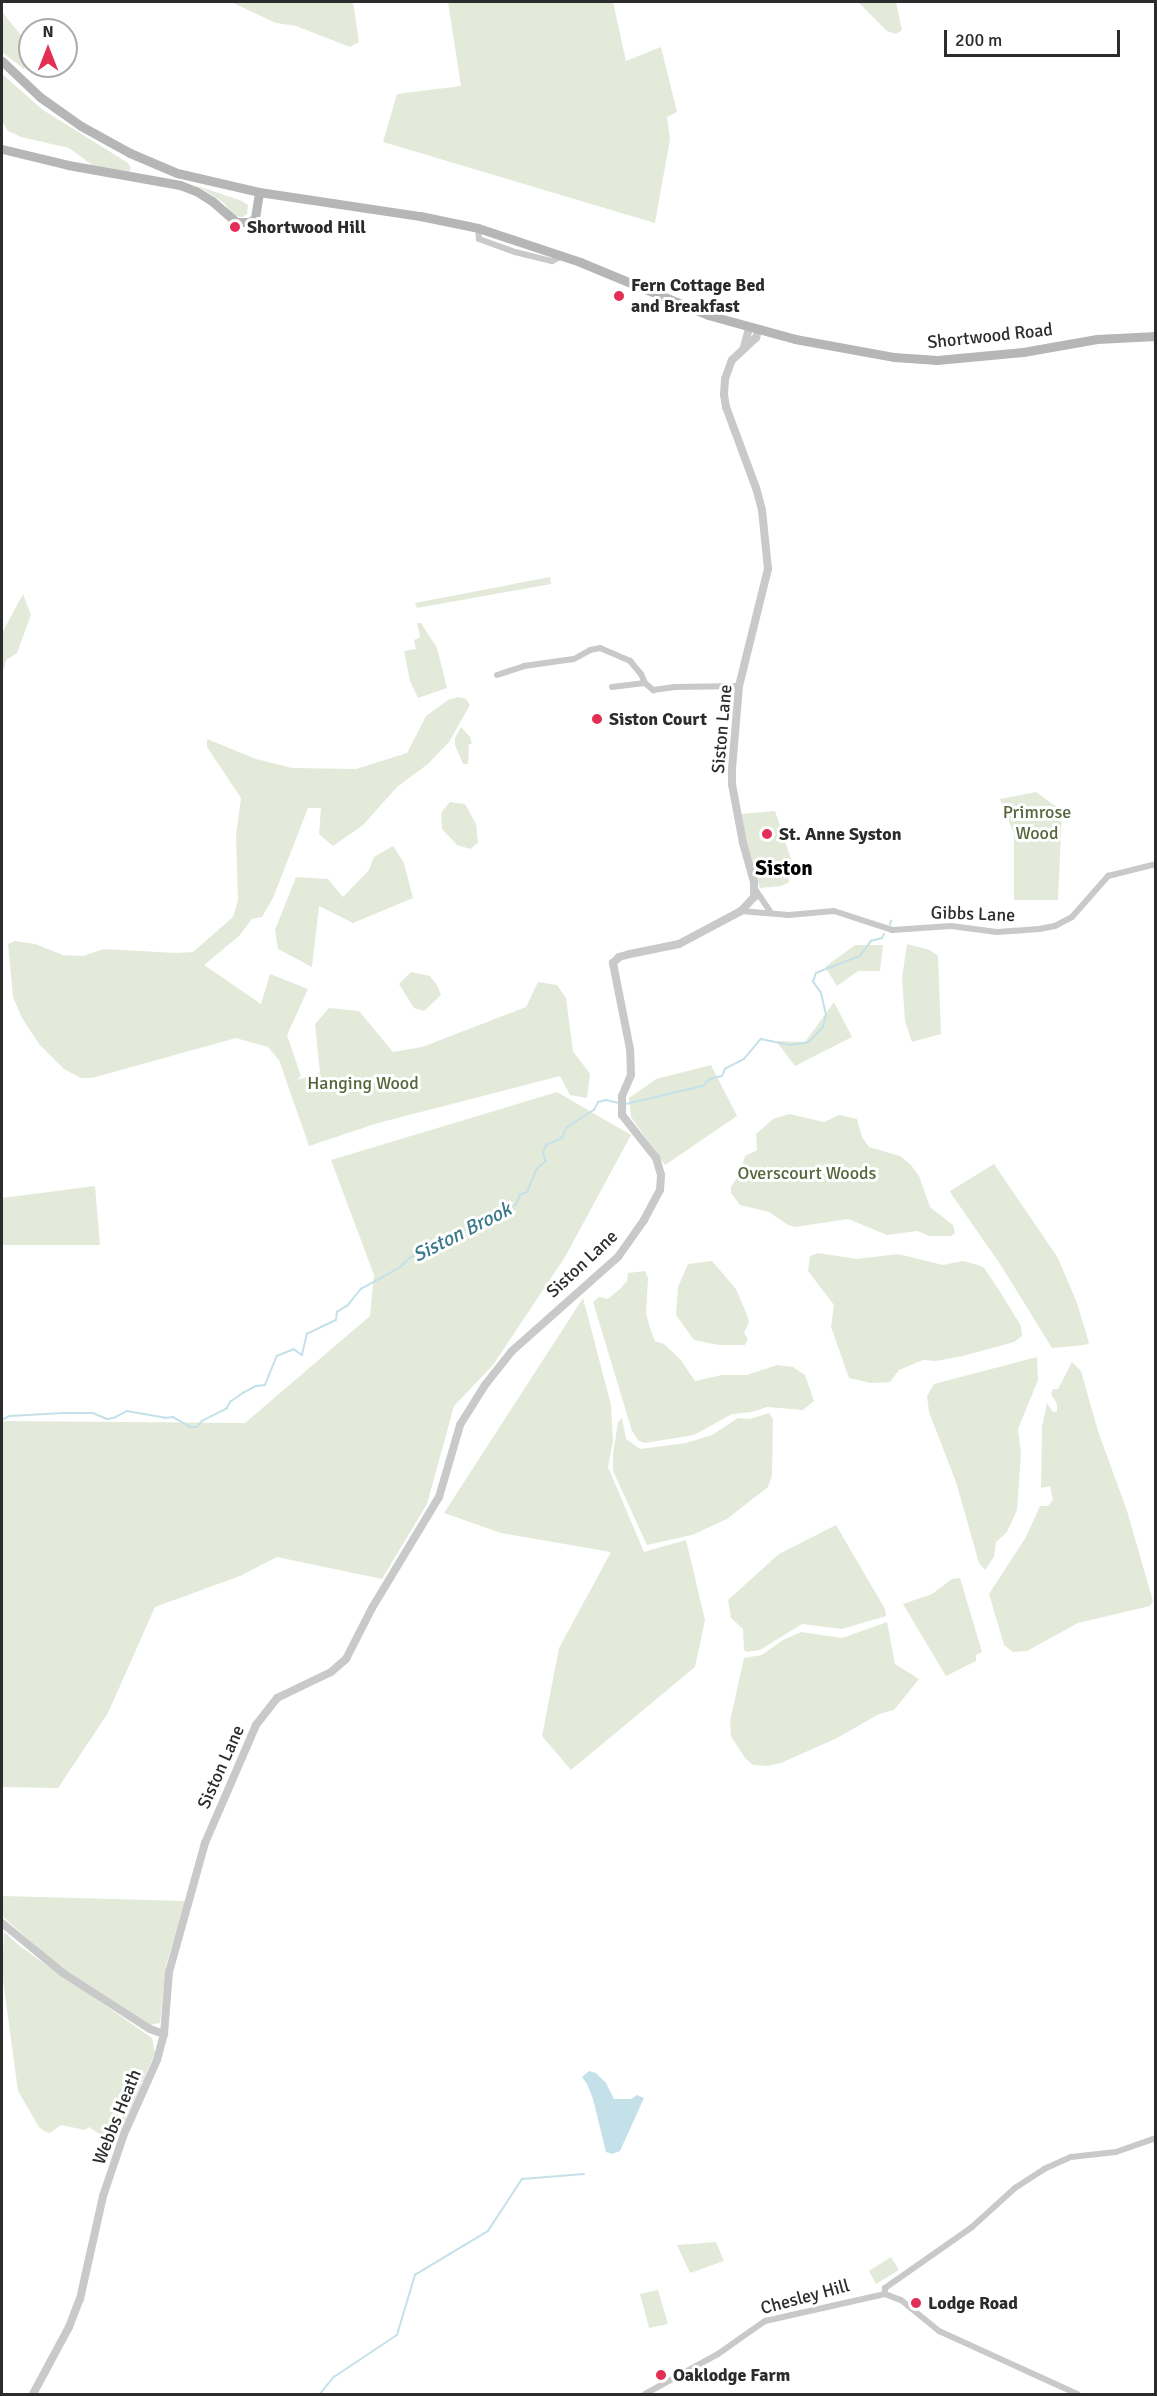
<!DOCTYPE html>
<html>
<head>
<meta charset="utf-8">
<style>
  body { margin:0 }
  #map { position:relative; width:1157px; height:2396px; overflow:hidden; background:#fff; font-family:Signika,sans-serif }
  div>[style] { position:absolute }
  .green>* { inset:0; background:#e4ead9 }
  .water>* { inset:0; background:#c4e1ea }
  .stream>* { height:1.5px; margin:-0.75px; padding:0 0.75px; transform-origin:0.75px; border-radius:0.75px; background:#c4e1ea }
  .minor>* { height:6px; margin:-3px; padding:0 3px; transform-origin:3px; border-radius:3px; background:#c9c9c9 }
  .tertiary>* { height:8px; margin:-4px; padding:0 4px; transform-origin:4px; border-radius:4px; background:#c9c9c9 }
  .secondary>* { height:9px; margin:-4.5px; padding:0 4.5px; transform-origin:4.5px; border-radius:4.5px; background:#b6b6b6 }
  .dots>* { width:16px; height:16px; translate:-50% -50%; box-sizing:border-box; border:3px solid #fff; border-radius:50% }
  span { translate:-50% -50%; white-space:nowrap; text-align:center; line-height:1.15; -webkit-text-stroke:6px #fff; paint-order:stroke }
  .poi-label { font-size:18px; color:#2c2c2c; font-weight:700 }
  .left { translate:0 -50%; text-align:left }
  .street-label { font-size:18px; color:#2c2c2c }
  .park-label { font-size:18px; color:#55663a }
  .water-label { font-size:20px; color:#3b788c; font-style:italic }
  .quarter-label { font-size:21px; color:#000; font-weight:700 }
  .frame { position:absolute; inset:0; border:3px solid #2c2c2c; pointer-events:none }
  .north { position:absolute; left:18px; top:18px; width:60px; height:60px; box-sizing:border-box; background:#fff; border:2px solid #ababab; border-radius:50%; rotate:0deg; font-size:16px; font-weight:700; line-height:24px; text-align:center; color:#2c2c2c }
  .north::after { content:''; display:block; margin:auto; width:21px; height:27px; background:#e32e55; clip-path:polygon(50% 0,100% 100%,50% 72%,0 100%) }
  .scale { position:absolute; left:944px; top:30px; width:176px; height:27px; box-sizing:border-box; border:3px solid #2c2c2c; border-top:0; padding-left:8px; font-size:18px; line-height:21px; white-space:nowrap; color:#2c2c2c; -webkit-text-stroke:4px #fff; paint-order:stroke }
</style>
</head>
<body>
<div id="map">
  <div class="green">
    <div style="clip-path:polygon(231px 2px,353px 2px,359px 42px,350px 47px,296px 26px,276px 23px)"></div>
    <div style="clip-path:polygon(448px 2px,613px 2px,626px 61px,661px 47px,677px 112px,667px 117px,670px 139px,655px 223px,383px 142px,397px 94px,461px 86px)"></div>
    <div style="clip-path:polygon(858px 2px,896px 2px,902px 30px,896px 34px,887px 31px)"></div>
    <div style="clip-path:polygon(2px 12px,30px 46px,30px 62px,24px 69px,2px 52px)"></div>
    <div style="clip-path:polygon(2px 74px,43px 110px,128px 163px,131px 168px,129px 172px,95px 167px,69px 148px,21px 137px,8px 131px,2px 121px)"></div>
    <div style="clip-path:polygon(198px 186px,242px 201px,248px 205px,247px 214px,242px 217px,234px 216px,224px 203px)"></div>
    <div style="clip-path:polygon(550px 577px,551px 584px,417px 608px,415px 603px)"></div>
    <div style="clip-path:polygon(23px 594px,31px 615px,17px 653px,6px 660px,2px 676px,2px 633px)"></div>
    <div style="clip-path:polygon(417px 623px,421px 623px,437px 648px,447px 688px,418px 698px,410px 681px,404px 651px,416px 649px,414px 640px,420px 637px)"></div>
    <div style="clip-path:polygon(458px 697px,466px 699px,470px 705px,449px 742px,428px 764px,397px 787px,363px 825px,333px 846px,319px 834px,321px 808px,308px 808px,273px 898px,262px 917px,252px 919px,239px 936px,204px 965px,261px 1004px,270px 974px,308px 989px,287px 1035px,301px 1076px,297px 1080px,320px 1073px,315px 1024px,329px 1008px,359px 1011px,393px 1052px,422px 1047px,526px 1007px,538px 982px,557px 985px,566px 998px,573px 1051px,590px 1074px,587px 1098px,570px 1095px,560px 1076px,378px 1123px,309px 1146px,279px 1060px,268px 1047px,236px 1038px,92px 1078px,81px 1078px,64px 1069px,39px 1044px,22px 1018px,13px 997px,8px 944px,15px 941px,35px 944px,63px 955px,83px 956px,104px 949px,176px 953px,193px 952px,233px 917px,238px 900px,236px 836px,241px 798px,207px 747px,207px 739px,256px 759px,292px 768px,356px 769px,407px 753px,426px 716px,448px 700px)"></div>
    <div style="clip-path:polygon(461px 727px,470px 737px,472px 744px,469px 744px,468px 764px,463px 764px,455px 745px,455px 738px)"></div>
    <div style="clip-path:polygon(1036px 792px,1062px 811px,1058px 900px,1014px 900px,1014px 834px,1000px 799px)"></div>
    <div style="clip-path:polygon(450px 802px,465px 804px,476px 824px,478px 843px,470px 849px,457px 845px,442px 829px,441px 813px)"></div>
    <div style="clip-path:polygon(775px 811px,792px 862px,786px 866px,789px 882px,781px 886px,760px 888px,748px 852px,740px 814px)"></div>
    <div style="clip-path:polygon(393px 846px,404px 863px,413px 898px,353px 923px,319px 906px,312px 967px,278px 949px,275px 930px,296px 877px,328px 879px,343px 897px,369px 870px,374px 857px)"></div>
    <div style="clip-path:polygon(907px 944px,930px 950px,938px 956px,941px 1034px,912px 1042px,905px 1021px,902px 978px)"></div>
    <div style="clip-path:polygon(855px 945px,883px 945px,880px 971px,858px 971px,837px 986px,825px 967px)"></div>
    <div style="clip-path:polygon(411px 972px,430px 976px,437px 985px,441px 995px,424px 1011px,414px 1008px,399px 984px)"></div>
    <div style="clip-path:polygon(834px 1002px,852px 1037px,795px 1066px,776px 1041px,805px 1042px)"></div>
    <div style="clip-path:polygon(711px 1065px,737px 1116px,665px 1165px,631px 1117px,629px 1098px,656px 1079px)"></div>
    <div style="clip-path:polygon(557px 1092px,631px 1135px,565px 1257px,493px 1365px,454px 1406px,427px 1504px,382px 1579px,277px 1557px,240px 1576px,155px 1607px,108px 1713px,58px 1788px,2px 1787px,2px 1421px,245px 1423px,370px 1316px,374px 1275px,331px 1160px)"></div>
    <div style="clip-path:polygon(789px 1114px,824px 1122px,839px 1115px,857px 1119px,862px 1137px,869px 1147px,900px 1156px,911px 1165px,919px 1176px,930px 1207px,953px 1225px,955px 1233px,951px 1236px,930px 1236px,917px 1231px,887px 1235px,848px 1219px,795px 1227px,788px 1225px,769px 1212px,740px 1205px,731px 1193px,731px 1187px,741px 1171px,745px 1156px,757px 1150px,756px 1134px,773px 1119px)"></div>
    <div style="clip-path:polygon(994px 1164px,1058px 1258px,1077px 1303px,1089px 1343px,1085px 1345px,1052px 1348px,1000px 1264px,952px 1195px,950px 1191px)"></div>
    <div style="clip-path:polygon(95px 1186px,100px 1245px,2px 1245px,2px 1198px)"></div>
    <div style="clip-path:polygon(818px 1253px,857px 1259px,898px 1254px,943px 1265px,963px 1261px,978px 1265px,984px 1268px,999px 1290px,1021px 1326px,1022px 1336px,1014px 1342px,963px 1356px,936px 1361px,923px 1360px,899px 1370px,890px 1382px,871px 1383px,849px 1378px,831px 1327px,834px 1305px,808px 1271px,810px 1256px)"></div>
    <div style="clip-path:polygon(712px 1261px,736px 1289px,745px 1310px,749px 1322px,744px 1333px,748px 1339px,745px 1345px,719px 1345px,694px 1340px,676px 1315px,678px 1287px,688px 1264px)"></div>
    <div style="clip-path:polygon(645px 1271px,648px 1278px,646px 1314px,651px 1331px,655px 1341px,664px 1344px,680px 1359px,695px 1381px,722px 1375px,747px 1375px,777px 1365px,793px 1367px,805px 1375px,814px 1401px,803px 1410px,767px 1407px,752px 1412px,732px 1414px,694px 1435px,645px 1443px,639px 1441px,632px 1431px,593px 1302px,599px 1297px,608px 1299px,621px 1288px,627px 1281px,628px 1273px)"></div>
    <div style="clip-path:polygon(583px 1298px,611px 1405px,613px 1441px,608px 1467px,644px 1552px,686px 1540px,705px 1620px,695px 1667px,571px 1770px,542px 1736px,559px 1648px,611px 1552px,501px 1533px,444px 1513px)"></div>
    <div style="clip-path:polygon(1037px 1357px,1038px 1380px,1018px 1429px,1021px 1453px,1017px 1510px,1007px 1532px,996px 1542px,994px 1557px,985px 1570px,979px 1563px,956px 1482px,929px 1412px,927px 1396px,934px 1384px)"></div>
    <div style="clip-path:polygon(1072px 1362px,1081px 1371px,1098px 1431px,1127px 1511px,1153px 1601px,1150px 1606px,1078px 1623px,1027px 1651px,1013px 1652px,1004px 1645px,989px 1594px,1026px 1537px,1040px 1506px,1048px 1506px,1053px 1500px,1050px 1486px,1041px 1488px,1042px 1427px,1047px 1403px,1053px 1412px,1057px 1411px,1057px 1404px,1051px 1394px,1053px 1389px,1058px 1389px)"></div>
    <div style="clip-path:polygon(769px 1413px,773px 1419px,772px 1475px,768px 1487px,727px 1519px,692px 1535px,647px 1545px,613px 1471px,613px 1454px,618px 1422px,622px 1418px,626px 1439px,640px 1449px,686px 1443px,712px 1435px,738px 1418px,750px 1419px)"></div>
    <div style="clip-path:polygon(836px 1525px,885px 1609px,886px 1616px,842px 1629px,802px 1624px,760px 1650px,747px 1652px,744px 1650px,743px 1629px,731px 1618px,728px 1600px,779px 1554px)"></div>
    <div style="clip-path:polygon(960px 1578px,982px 1652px,976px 1655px,976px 1661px,946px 1676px,903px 1604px,932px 1594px,952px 1579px)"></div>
    <div style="clip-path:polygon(887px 1622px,895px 1664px,919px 1679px,894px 1710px,879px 1714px,837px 1738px,781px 1763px,767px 1766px,753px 1765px,745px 1758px,731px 1736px,730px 1721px,744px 1658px,762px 1655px,783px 1640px,801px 1632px,842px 1638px)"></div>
    <div style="clip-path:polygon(2px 1896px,185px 1901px,166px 1965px,160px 2023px,150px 2025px,58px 1965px,2px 1916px)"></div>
    <div style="clip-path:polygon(4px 1932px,21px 1947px,152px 2038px,155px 2053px,112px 2151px,101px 2135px,89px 2127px,85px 2130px,61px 2125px,50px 2133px,44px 2131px,39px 2127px,18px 2091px,2px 1973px)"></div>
    <div style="clip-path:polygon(716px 2242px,724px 2261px,690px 2273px,677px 2245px)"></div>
    <div style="clip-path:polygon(891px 2257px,899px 2270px,876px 2284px,869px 2271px)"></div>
    <div style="clip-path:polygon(658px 2290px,668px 2324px,649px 2328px,640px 2294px)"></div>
  </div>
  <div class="water">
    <div style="clip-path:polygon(589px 2071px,596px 2073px,606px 2083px,614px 2099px,631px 2099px,637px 2095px,644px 2098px,620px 2151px,612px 2154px,606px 2152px,593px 2099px,587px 2084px,582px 2077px)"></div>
  </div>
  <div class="stream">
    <div style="left:890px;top:925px;width:4px;rotate:-76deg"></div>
    <div style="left:626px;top:1104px;width:79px;rotate:-13.2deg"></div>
    <div style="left:703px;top:1086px;width:10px;rotate:-45deg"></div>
    <div style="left:710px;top:1079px;width:12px;rotate:-14deg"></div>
    <div style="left:722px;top:1076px;width:8px;rotate:-67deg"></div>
    <div style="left:725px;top:1069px;width:21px;rotate:-28deg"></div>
    <div style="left:744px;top:1059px;width:26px;rotate:-50deg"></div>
    <div style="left:761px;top:1039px;width:30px;rotate:12deg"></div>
    <div style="left:790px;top:1045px;width:19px;rotate:-9deg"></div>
    <div style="left:809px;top:1042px;width:21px;rotate:-47deg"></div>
    <div style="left:823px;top:1027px;width:12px;rotate:-76deg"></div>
    <div style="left:826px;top:1015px;width:23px;rotate:-103deg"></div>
    <div style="left:821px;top:993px;width:14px;rotate:-126deg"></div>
    <div style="left:813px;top:982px;width:9px;rotate:-72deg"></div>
    <div style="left:816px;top:973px;width:47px;rotate:-21.1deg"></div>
    <div style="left:860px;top:956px;width:19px;rotate:-54deg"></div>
    <div style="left:871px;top:941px;width:11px;rotate:-15deg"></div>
    <div style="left:882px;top:938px;width:4px;rotate:-63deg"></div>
    <div style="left:2px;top:1420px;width:9px;rotate:-27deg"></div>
    <div style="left:10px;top:1416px;width:53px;rotate:-3.2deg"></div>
    <div style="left:63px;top:1413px;width:30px"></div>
    <div style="left:93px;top:1413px;width:15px;rotate:23deg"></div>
    <div style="left:107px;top:1419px;width:7px;rotate:-8deg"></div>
    <div style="left:114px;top:1418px;width:15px;rotate:-28deg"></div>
    <div style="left:127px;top:1411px;width:39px;rotate:10deg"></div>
    <div style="left:165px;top:1418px;width:8px;rotate:-7deg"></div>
    <div style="left:173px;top:1417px;width:20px;rotate:30deg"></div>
    <div style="left:190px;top:1427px;width:7px"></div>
    <div style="left:197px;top:1427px;width:8px;rotate:-50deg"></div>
    <div style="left:202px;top:1421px;width:28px;rotate:-27deg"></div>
    <div style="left:227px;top:1408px;width:7px;rotate:-63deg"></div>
    <div style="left:230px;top:1402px;width:16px;rotate:-35deg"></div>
    <div style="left:243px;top:1393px;width:15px;rotate:-28deg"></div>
    <div style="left:256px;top:1386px;width:9px;rotate:-6deg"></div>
    <div style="left:265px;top:1385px;width:31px;rotate:-68deg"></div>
    <div style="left:277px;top:1356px;width:18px;rotate:-22deg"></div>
    <div style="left:294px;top:1349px;width:10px;rotate:37deg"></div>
    <div style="left:302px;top:1355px;width:22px;rotate:-77deg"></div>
    <div style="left:307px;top:1334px;width:32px;rotate:-26deg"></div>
    <div style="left:336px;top:1320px;width:8px;rotate:-83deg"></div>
    <div style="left:337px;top:1312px;width:13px;rotate:-32deg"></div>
    <div style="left:348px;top:1305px;width:21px;rotate:-51deg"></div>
    <div style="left:361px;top:1289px;width:43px;rotate:-28.9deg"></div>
    <div style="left:399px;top:1268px;width:16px;rotate:-43deg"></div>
    <div style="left:411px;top:1257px;width:69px;rotate:-25.8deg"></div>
    <div style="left:473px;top:1227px;width:10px;rotate:-53deg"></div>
    <div style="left:479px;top:1219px;width:12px;rotate:-24deg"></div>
    <div style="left:490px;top:1214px;width:11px"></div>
    <div style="left:501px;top:1214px;width:10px;rotate:-53deg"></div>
    <div style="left:507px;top:1206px;width:9px;rotate:-6deg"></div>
    <div style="left:516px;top:1205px;width:11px;rotate:-68deg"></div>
    <div style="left:520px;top:1195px;width:8px;rotate:-23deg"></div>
    <div style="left:527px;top:1192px;width:25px;rotate:-67deg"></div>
    <div style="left:537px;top:1169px;width:12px;rotate:-42deg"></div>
    <div style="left:546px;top:1161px;width:9px;rotate:-111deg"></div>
    <div style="left:543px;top:1153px;width:9px;rotate:-69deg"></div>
    <div style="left:546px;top:1145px;width:17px;rotate:-24deg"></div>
    <div style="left:562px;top:1138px;width:11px;rotate:-68deg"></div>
    <div style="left:566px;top:1128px;width:33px;rotate:-33deg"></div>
    <div style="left:594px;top:1110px;width:9px;rotate:-63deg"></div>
    <div style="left:598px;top:1102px;width:8px;rotate:-14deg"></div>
    <div style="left:606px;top:1100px;width:13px;rotate:13deg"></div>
    <div style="left:320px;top:2394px;width:22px;rotate:-51deg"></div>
    <div style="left:334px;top:2377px;width:76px;rotate:-33.7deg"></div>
    <div style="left:397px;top:2335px;width:63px;rotate:-73.3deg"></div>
    <div style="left:415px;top:2275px;width:85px;rotate:-31.1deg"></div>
    <div style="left:488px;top:2231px;width:62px;rotate:-56.8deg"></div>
    <div style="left:522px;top:2179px;width:62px;rotate:-4.6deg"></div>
  </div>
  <div class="minor">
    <div style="left:478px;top:228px;width:11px;rotate:85deg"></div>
    <div style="left:479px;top:239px;width:38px;rotate:20deg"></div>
    <div style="left:515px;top:252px;width:38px;rotate:14deg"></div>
    <div style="left:552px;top:261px;width:7px;rotate:-27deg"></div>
    <div style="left:558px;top:258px;width:4px;rotate:-63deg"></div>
    <div style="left:497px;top:675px;width:28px;rotate:-18deg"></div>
    <div style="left:524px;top:666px;width:50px;rotate:-8deg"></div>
    <div style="left:574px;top:659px;width:18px;rotate:-29deg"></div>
    <div style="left:590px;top:650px;width:10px;rotate:-11deg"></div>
    <div style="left:600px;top:648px;width:33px;rotate:23deg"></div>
    <div style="left:630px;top:661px;width:17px;rotate:50deg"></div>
    <div style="left:641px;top:674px;width:10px;rotate:66deg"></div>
    <div style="left:645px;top:683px;width:11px;rotate:41deg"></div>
    <div style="left:653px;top:690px;width:22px;rotate:-8deg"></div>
    <div style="left:675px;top:687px;width:64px;rotate:-0.9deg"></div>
    <div style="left:612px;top:687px;width:33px;rotate:-7deg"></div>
    <div style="left:755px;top:889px;width:27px;rotate:56deg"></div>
    <div style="left:741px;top:911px;width:48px;rotate:4.8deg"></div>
    <div style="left:789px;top:915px;width:45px;rotate:-5.1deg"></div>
    <div style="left:834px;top:911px;width:61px;rotate:18.1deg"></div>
    <div style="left:892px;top:930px;width:59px;rotate:-3.9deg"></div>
    <div style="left:951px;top:926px;width:46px;rotate:7.4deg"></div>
    <div style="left:997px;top:932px;width:42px;rotate:-4.1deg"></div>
    <div style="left:1039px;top:929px;width:16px;rotate:-11deg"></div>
    <div style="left:1055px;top:926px;width:19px;rotate:-28deg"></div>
    <div style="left:1072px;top:917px;width:55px;rotate:-48.7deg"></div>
    <div style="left:1108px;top:876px;width:49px;rotate:-14deg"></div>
    <div style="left:885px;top:2294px;width:6px;rotate:-90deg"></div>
    <div style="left:885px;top:2288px;width:106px;rotate:-35deg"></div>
    <div style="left:972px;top:2227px;width:58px;rotate:-42.2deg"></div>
    <div style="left:1015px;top:2188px;width:35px;rotate:-33deg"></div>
    <div style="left:1044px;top:2169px;width:30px;rotate:-24deg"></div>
    <div style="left:1071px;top:2157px;width:45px;rotate:-6.3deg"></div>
    <div style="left:1116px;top:2152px;width:42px;rotate:-19.3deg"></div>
    <div style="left:645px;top:2394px;width:83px;rotate:-28.7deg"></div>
    <div style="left:718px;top:2354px;width:57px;rotate:-35.1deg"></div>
    <div style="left:765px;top:2321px;width:123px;rotate:-12.7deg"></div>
    <div style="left:885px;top:2294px;width:17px;rotate:21deg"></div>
    <div style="left:901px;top:2300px;width:49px;rotate:39.2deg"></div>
    <div style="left:939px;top:2331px;width:152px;rotate:24.5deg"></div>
  </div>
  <div class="tertiary">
    <div style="left:744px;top:347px;width:20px;rotate:-75deg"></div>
    <div style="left:2px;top:1923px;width:79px;rotate:39.3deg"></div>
    <div style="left:63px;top:1973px;width:103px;rotate:32.8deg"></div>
    <div style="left:150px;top:2029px;width:15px;rotate:20deg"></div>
    <div style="left:33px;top:2394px;width:76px;rotate:-61.8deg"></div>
    <div style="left:69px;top:2327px;width:30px;rotate:-69deg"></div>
    <div style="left:80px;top:2299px;width:106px;rotate:-77.4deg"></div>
    <div style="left:103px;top:2196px;width:65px;rotate:-71.3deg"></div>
    <div style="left:124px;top:2134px;width:81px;rotate:-66deg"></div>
    <div style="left:157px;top:2060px;width:27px;rotate:-75deg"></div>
    <div style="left:164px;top:2034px;width:62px;rotate:-85.4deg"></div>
    <div style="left:169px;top:1972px;width:134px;rotate:-74.4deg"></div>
    <div style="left:205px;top:1843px;width:129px;rotate:-66.6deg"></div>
    <div style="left:256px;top:1725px;width:34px;rotate:-52deg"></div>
    <div style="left:277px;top:1698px;width:60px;rotate:-25.7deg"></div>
    <div style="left:331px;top:1672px;width:20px;rotate:-41deg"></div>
    <div style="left:346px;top:1659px;width:57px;rotate:-63deg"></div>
    <div style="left:372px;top:1608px;width:130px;rotate:-58.9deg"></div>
    <div style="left:439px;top:1497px;width:75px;rotate:-73.7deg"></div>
    <div style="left:460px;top:1425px;width:47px;rotate:-58deg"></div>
    <div style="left:485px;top:1385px;width:43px;rotate:-51.5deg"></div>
    <div style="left:512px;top:1351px;width:142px;rotate:-41.6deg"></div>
    <div style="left:618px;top:1257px;width:45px;rotate:-54.9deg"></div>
    <div style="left:644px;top:1220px;width:34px;rotate:-62deg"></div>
    <div style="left:660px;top:1190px;width:15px;rotate:-86deg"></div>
    <div style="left:661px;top:1175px;width:18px;rotate:-106deg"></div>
    <div style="left:656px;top:1158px;width:55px;rotate:-128.3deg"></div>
    <div style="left:622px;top:1115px;width:19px;rotate:-90deg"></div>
    <div style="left:622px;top:1096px;width:23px;rotate:-67deg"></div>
    <div style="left:631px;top:1075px;width:26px;rotate:-92deg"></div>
    <div style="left:630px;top:1049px;width:88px;rotate:-101.2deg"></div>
    <div style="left:613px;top:963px;width:8px;rotate:-45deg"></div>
    <div style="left:619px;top:957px;width:11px;rotate:-15deg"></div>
    <div style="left:630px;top:954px;width:50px;rotate:-11.5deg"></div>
    <div style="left:679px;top:944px;width:70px;rotate:-28deg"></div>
    <div style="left:741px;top:911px;width:19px;rotate:-47deg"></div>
    <div style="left:754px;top:897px;width:15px;rotate:-90deg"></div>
    <div style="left:754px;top:882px;width:41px;rotate:-105.8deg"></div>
    <div style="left:743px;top:843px;width:60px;rotate:-100.6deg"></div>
    <div style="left:732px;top:784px;width:15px;rotate:-90deg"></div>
    <div style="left:732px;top:769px;width:83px;rotate:-85.2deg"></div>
    <div style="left:739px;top:686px;width:121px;rotate:-76.1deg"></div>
    <div style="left:768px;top:569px;width:59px;rotate:-95.8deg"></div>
    <div style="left:762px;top:510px;width:23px;rotate:-105deg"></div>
    <div style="left:756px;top:488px;width:86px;rotate:-110.3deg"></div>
    <div style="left:726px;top:407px;width:13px;rotate:-99deg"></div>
    <div style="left:724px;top:394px;width:15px;rotate:-86deg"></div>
    <div style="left:725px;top:379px;width:20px;rotate:-70deg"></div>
    <div style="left:732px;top:360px;width:33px;rotate:-43deg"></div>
    <div style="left:756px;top:338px;width:7px;rotate:-74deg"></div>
  </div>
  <div class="secondary">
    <div style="left:2px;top:61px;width:52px;rotate:43.5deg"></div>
    <div style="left:40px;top:97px;width:50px;rotate:35.3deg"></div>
    <div style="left:81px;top:126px;width:56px;rotate:28.9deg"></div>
    <div style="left:130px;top:153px;width:51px;rotate:23.1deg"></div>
    <div style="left:177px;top:173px;width:84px;rotate:13deg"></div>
    <div style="left:259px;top:192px;width:163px;rotate:8.5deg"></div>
    <div style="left:420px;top:216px;width:59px;rotate:11.7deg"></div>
    <div style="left:478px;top:228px;width:108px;rotate:18.4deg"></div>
    <div style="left:580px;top:262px;width:139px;rotate:22.5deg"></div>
    <div style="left:708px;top:315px;width:90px;rotate:15.4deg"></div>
    <div style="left:795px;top:339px;width:101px;rotate:10.3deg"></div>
    <div style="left:894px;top:357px;width:43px;rotate:4deg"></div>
    <div style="left:937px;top:360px;width:86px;rotate:-5.3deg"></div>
    <div style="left:1023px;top:352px;width:75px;rotate:-10deg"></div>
    <div style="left:1097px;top:339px;width:59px;rotate:-2.9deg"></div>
    <div style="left:2px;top:149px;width:68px;rotate:13.6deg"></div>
    <div style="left:68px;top:165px;width:114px;rotate:10.1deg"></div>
    <div style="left:180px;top:185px;width:17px;rotate:21deg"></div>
    <div style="left:196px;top:191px;width:19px;rotate:32deg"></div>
    <div style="left:212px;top:201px;width:32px;rotate:41deg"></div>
    <div style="left:236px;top:222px;width:14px"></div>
    <div style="left:250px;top:222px;width:6px;rotate:-39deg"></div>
    <div style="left:255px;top:218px;width:26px;rotate:-81deg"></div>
  </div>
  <div class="dots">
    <div style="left:235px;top:227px;background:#e32e55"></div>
    <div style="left:619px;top:296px;background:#e32e55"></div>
    <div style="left:597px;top:719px;background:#e32e55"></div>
    <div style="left:767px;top:834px;background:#e32e55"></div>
    <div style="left:916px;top:2303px;background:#e32e55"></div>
    <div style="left:661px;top:2375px;background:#e32e55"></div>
  </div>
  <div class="poi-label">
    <span class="left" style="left:247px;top:227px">Shortwood Hill</span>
    <span class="left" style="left:631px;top:296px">Fern Cottage Bed<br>and Breakfast</span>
    <span class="left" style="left:609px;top:719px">Siston Court</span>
    <span class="left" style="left:779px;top:834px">St. Anne Syston</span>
    <span class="left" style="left:928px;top:2303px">Lodge Road</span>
    <span class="left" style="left:673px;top:2375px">Oaklodge Farm</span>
  </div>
  <div class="street-label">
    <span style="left:990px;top:336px;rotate:-6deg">Shortwood Road</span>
    <span style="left:722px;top:729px;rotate:-85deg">Siston Lane</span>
    <span style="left:973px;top:914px;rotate:2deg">Gibbs Lane</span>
    <span style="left:582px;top:1264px;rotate:-43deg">Siston Lane</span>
    <span style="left:221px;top:1767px;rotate:-66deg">Siston Lane</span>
    <span style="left:117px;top:2117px;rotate:-68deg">Webbs Heath</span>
    <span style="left:805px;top:2297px;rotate:-15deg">Chesley Hill</span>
  </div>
  <div class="park-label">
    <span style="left:1037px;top:823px">Primrose<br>Wood</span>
    <span style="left:363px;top:1083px">Hanging Wood</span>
    <span style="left:807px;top:1173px">Overscourt Woods</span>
  </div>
  <div class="water-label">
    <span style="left:462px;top:1232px;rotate:-27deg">Siston Brook</span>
  </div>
  <div class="quarter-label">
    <span style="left:784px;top:868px">Siston</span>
  </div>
  <div class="frame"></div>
  <div class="north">N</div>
  <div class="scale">200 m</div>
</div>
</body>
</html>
